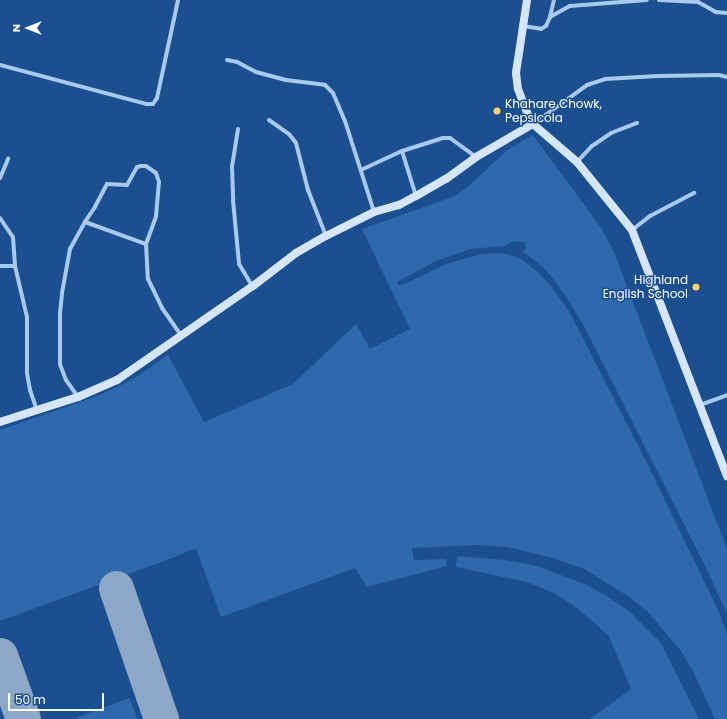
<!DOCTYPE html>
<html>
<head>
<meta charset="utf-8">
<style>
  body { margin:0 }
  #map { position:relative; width:727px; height:719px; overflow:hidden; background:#1b4f8f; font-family:Poppins,sans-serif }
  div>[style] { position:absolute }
  .green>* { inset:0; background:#2e69ad }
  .taxiway>* { height:35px; margin:-17.5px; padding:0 17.5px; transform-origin:17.5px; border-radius:17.5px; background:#8da7c7 }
  .street>* { height:4px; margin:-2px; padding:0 2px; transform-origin:2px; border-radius:2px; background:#a9c9ee }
  .secondary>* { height:8px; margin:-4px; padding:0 4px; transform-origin:4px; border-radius:4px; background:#d6e6fa }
  .dots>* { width:11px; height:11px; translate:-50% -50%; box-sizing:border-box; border:2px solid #1b4f8f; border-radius:50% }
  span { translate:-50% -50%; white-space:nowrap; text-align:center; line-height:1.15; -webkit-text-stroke:3px #1b4f8f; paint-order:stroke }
  .poi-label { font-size:12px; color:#fff }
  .left { translate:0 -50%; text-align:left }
  .right { translate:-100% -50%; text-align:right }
  .north { position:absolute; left:8px; top:8px; width:40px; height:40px; -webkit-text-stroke:3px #1b4f8f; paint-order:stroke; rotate:270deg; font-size:11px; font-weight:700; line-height:16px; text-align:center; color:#fff }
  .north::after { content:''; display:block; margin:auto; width:14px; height:18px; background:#fff; clip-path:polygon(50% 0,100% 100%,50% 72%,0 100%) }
  .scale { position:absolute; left:8px; top:693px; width:96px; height:18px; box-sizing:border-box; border:2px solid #fff; border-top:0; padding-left:5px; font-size:12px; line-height:14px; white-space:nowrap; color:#fff; -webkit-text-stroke:3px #1b4f8f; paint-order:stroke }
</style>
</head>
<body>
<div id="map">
  <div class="green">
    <div style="clip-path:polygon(533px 135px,602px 229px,614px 252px,727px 549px,727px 614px,708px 572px,585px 328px,569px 301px,553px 279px,542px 266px,523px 252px,526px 248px,525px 242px,514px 241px,504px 246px,471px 249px,436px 261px,397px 282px,400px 286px,446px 264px,481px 254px,502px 253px,520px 258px,539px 273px,550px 285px,569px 311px,648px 465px,719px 612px,727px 634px,727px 719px,715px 719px,693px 671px,681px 651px,649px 613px,628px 596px,584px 569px,556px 559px,508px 547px,475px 545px,412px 548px,414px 560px,446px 559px,447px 566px,367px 587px,355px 568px,221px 617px,196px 548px,172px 558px,0 621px,0 430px,100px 395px,135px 378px,168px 355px,204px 422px,293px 384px,356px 324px,370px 349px,410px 329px,362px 229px,455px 196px,469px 186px,506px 151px)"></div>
    <div style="clip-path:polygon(457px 556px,505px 560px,537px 566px,587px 585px,608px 597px,629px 611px,661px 643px,699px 719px,590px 719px,631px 689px,609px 636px,576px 607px,554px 593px,527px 582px,456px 567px)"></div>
    <div style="clip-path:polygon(130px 698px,137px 719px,73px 719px)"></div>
  </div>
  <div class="taxiway">
    <div style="left:116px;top:588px;width:139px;rotate:71deg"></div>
    <div style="left:0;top:655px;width:68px;rotate:70.2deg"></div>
  </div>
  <div class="street">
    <div style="left:659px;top:0;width:39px;rotate:3deg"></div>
    <div style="left:698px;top:2px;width:21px;rotate:29deg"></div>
    <div style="left:716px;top:12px;width:11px;rotate:5deg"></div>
    <div style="left:550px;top:17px;width:17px;rotate:-77deg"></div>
    <div style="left:523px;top:26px;width:18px;rotate:9deg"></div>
    <div style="left:541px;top:29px;width:6px;rotate:-31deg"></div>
    <div style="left:546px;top:26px;width:10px;rotate:-66deg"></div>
    <div style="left:550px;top:17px;width:23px;rotate:-29deg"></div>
    <div style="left:570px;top:6px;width:77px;rotate:-4.5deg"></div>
    <div style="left:227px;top:60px;width:10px;rotate:11deg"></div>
    <div style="left:237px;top:62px;width:21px;rotate:28deg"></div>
    <div style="left:256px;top:72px;width:31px;rotate:15deg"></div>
    <div style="left:286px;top:80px;width:39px;rotate:7deg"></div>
    <div style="left:325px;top:85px;width:11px;rotate:45deg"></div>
    <div style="left:333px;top:93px;width:30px;rotate:67deg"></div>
    <div style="left:345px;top:121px;width:96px;rotate:72.3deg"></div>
    <div style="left:0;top:65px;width:152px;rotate:14.9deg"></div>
    <div style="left:147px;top:104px;width:6px"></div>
    <div style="left:153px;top:104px;width:7px;rotate:-56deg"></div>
    <div style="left:157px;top:98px;width:100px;rotate:-77.9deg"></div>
    <div style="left:269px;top:120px;width:24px;rotate:35deg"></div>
    <div style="left:289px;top:134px;width:11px;rotate:52deg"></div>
    <div style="left:296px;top:143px;width:49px;rotate:75.7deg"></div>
    <div style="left:308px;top:190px;width:49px;rotate:68.6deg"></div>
    <div style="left:533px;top:124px;width:67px;rotate:-35.8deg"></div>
    <div style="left:587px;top:85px;width:19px;rotate:-18deg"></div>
    <div style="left:605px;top:79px;width:53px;rotate:-3.2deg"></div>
    <div style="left:658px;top:76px;width:61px;rotate:-0.9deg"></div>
    <div style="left:719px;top:75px;width:8px;rotate:14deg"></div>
    <div style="left:238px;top:129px;width:37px;rotate:99deg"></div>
    <div style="left:232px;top:166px;width:34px;rotate:88deg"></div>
    <div style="left:233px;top:200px;width:64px;rotate:84.6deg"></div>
    <div style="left:239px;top:264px;width:26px;rotate:59deg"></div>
    <div style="left:577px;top:162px;width:22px;rotate:-47deg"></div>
    <div style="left:592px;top:146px;width:23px;rotate:-34deg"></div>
    <div style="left:611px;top:133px;width:28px;rotate:-21deg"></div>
    <div style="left:361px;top:170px;width:45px;rotate:-24.9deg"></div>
    <div style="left:0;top:178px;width:21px;rotate:-67deg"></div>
    <div style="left:416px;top:196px;width:47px;rotate:-107.3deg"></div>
    <div style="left:402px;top:151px;width:43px;rotate:-17.6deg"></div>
    <div style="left:443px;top:138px;width:7px"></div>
    <div style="left:450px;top:138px;width:32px;rotate:36deg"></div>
    <div style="left:0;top:218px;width:23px;rotate:56deg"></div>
    <div style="left:13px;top:237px;width:29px;rotate:86deg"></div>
    <div style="left:15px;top:266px;width:52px;rotate:76.8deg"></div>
    <div style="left:27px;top:317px;width:56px;rotate:90deg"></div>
    <div style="left:27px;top:373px;width:17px;rotate:80deg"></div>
    <div style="left:30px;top:390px;width:21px;rotate:71deg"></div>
    <div style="left:632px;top:230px;width:23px;rotate:-38deg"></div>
    <div style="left:650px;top:216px;width:50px;rotate:-27.6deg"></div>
    <div style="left:146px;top:244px;width:30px;rotate:-70deg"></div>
    <div style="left:156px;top:216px;width:34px;rotate:-85deg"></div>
    <div style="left:159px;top:182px;width:9px;rotate:-108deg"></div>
    <div style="left:156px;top:173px;width:12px;rotate:-145deg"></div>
    <div style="left:146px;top:166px;width:5px;rotate:180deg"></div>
    <div style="left:141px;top:166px;width:4px;rotate:166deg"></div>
    <div style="left:137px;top:167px;width:21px;rotate:119deg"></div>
    <div style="left:127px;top:185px;width:20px;rotate:-177deg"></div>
    <div style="left:107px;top:184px;width:26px;rotate:118deg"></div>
    <div style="left:95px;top:207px;width:18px;rotate:124deg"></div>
    <div style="left:85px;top:222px;width:65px;rotate:19.8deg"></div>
    <div style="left:146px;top:244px;width:35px;rotate:87deg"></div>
    <div style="left:148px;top:279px;width:32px;rotate:64deg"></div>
    <div style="left:162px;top:308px;width:33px;rotate:55deg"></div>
    <div style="left:0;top:266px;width:15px"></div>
    <div style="left:78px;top:397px;width:21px;rotate:-125deg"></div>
    <div style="left:66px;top:380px;width:17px;rotate:-111deg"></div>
    <div style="left:60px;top:364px;width:51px;rotate:-90deg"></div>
    <div style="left:60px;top:313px;width:20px;rotate:-84deg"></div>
    <div style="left:62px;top:293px;width:45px;rotate:-79.7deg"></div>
    <div style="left:70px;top:249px;width:31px;rotate:-61deg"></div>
    <div style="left:700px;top:405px;width:29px;rotate:-20deg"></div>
  </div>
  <div class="secondary">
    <div style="left:527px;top:0;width:74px;rotate:98.6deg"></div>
    <div style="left:516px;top:73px;width:16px;rotate:83deg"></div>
    <div style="left:518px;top:89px;width:26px;rotate:69deg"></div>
    <div style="left:527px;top:113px;width:13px;rotate:61deg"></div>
    <div style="left:533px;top:124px;width:58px;rotate:40.8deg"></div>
    <div style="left:577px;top:162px;width:87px;rotate:51deg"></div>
    <div style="left:632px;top:230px;width:264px;rotate:68.9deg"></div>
    <div style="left:0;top:422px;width:82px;rotate:-17.8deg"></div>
    <div style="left:78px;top:397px;width:43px;rotate:-23.6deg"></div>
    <div style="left:117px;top:380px;width:165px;rotate:-34.7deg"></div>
    <div style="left:253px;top:286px;width:54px;rotate:-37.5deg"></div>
    <div style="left:296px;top:253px;width:34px;rotate:-30deg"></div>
    <div style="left:326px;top:236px;width:54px;rotate:-26.6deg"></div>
    <div style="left:374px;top:212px;width:26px;rotate:-16deg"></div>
    <div style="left:399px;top:205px;width:19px;rotate:-28deg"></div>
    <div style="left:416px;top:196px;width:34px;rotate:-30deg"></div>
    <div style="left:446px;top:179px;width:37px;rotate:-36deg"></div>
    <div style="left:476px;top:157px;width:66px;rotate:-30.1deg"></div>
  </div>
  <div class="dots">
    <div style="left:497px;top:111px;background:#ffd166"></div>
    <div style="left:696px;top:287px;background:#ffd166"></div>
  </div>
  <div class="poi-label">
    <span class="left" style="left:505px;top:111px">Khahare Chowk,<br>Pepsicola</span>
    <span class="right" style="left:688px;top:287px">Highland<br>English School</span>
  </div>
  <div class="north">N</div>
  <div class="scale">50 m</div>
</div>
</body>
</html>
